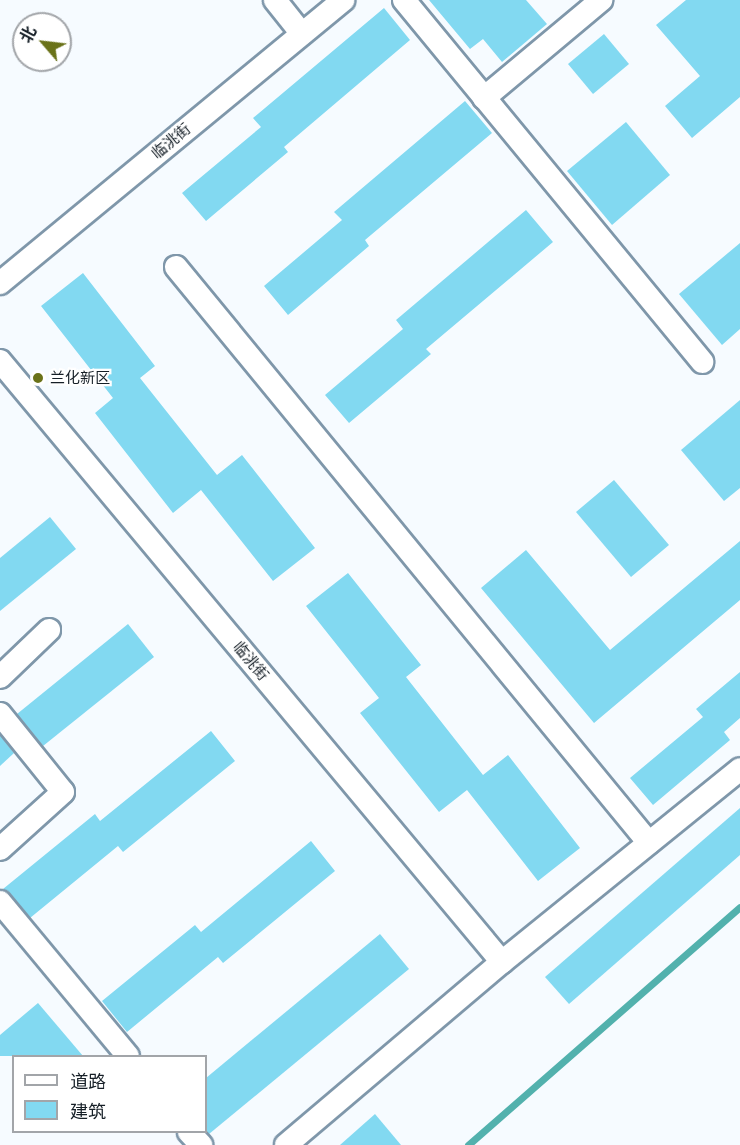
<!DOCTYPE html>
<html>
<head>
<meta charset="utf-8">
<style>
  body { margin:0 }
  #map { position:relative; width:740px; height:1145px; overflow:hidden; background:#f6fbff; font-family:"PT Sans Narrow","Noto Sans SC",sans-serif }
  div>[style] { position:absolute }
  .stream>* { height:7px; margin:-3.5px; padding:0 3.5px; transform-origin:3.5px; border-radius:3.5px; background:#52b1ad }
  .building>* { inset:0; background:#82d9f1 }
  .roads { filter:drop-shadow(2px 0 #7f97aa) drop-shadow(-2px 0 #7f97aa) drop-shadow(0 2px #7f97aa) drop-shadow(0 -2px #7f97aa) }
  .minor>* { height:22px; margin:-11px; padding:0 11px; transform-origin:11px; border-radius:11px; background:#fff }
  .dots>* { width:16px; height:16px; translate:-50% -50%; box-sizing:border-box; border:3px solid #fff; border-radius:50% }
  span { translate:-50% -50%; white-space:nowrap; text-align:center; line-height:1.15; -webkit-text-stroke:4.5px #fff; paint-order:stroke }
  .street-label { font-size:15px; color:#161f27 }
  .poi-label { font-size:15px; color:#161f27 }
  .left { translate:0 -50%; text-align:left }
  .legend { position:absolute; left:12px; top:1055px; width:195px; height:78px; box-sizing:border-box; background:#fff; border:2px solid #a2a5a9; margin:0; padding:8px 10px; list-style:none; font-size:18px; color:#161f27 }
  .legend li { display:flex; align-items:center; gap:12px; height:30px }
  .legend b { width:30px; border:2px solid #a2a5a9 }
  .north { position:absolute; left:12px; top:12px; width:60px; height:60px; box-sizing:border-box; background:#fff; border:2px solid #a2a5a9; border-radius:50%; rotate:298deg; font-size:16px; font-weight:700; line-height:24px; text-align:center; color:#161f27 }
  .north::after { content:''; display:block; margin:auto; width:21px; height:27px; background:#6a7219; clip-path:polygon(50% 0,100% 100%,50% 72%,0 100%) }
</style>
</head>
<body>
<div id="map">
  <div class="stream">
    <div style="left:468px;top:1145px;width:361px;rotate:-41.2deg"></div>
  </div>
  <div class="building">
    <div style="clip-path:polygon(429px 0,526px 0,547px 24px,502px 62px,483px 39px,470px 49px)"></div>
    <div style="clip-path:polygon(686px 0,740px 0,740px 97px,692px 138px,665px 106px,700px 76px,656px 25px)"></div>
    <div style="clip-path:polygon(384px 8px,410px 40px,284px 147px,288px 152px,206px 221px,182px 193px,261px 127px,253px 118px)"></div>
    <div style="clip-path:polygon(604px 34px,629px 64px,593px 94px,568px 64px)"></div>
    <div style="clip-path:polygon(465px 101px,492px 133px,365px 240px,369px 246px,288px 315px,264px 286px,342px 220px,334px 212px)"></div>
    <div style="clip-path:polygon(626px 122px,670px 175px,612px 225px,567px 171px)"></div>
    <div style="clip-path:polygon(526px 210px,553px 242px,426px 349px,431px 354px,349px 423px,325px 395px,403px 329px,396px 320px)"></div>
    <div style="clip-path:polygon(740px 243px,740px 329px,722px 345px,679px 294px)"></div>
    <div style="clip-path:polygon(83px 273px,155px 366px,140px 378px,217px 475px,242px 455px,315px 548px,273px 581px,201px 490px,173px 513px,95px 413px,113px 398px,41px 306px)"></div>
    <div style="clip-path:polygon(740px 400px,740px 488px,724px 501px,681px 450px)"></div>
    <div style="clip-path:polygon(614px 480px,669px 545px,631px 577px,576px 512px)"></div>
    <div style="clip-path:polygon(50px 517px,76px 549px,0 611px,0 558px)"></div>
    <div style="clip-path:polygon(740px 541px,740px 600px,594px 723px,481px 588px,526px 550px,610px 650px)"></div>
    <div style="clip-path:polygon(348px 573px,421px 665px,406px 677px,483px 775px,508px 755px,580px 848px,538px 881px,467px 790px,439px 812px,360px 713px,379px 698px,306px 606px)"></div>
    <div style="clip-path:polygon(128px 624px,154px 657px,43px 746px,17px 714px)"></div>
    <div style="clip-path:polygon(740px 672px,740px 718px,724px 732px,730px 740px,653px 805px,630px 778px,703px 717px,696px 709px)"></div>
    <div style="clip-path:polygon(211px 731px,235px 761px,123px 852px,118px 846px,30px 918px,3px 889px,95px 814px,100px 821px)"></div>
    <div style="clip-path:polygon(0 735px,14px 753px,0 766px)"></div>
    <div style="clip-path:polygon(740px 808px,740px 855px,569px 1004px,545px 977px)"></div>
    <div style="clip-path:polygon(311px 841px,335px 871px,223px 963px,218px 957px,127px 1032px,102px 1001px,195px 925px,201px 932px)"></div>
    <div style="clip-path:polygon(380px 934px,409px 969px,209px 1134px,206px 1130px,206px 1078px)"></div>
    <div style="clip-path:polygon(38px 1003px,83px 1056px,0 1056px,0 1035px)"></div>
    <div style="clip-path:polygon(375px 1114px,401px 1145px,340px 1145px)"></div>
  </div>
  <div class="roads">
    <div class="minor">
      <div style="left:275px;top:0;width:43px;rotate:51.5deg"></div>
      <div style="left:404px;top:0;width:469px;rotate:50.5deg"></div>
      <div style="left:484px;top:98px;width:153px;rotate:-39.9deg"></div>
      <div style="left:176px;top:267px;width:745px;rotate:50.61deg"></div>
      <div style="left:0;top:283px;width:445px;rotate:-39.5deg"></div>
      <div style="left:0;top:361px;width:783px;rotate:50.13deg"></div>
      <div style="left:0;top:677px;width:68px;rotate:-43.8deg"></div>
      <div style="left:0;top:714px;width:100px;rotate:51.1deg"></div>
      <div style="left:63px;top:792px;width:85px;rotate:137.9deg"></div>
      <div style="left:0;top:902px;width:200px;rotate:50.3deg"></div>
      <div style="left:189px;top:1132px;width:18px;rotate:47deg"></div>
      <div style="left:286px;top:1145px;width:283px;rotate:-40.3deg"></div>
      <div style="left:502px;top:962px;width:306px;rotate:-39deg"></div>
    </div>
  </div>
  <div class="dots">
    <div style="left:38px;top:378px;background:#6a7219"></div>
  </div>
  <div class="street-label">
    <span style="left:171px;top:141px;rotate:-40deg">临洮街</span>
    <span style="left:251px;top:661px;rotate:50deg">临洮街</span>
  </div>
  <div class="poi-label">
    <span class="left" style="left:50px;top:378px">兰化新区</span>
  </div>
  <ul class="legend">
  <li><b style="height:8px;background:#fff"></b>道路</li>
  <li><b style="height:16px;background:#82d9f1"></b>建筑</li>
  </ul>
  <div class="north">北</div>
</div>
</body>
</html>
